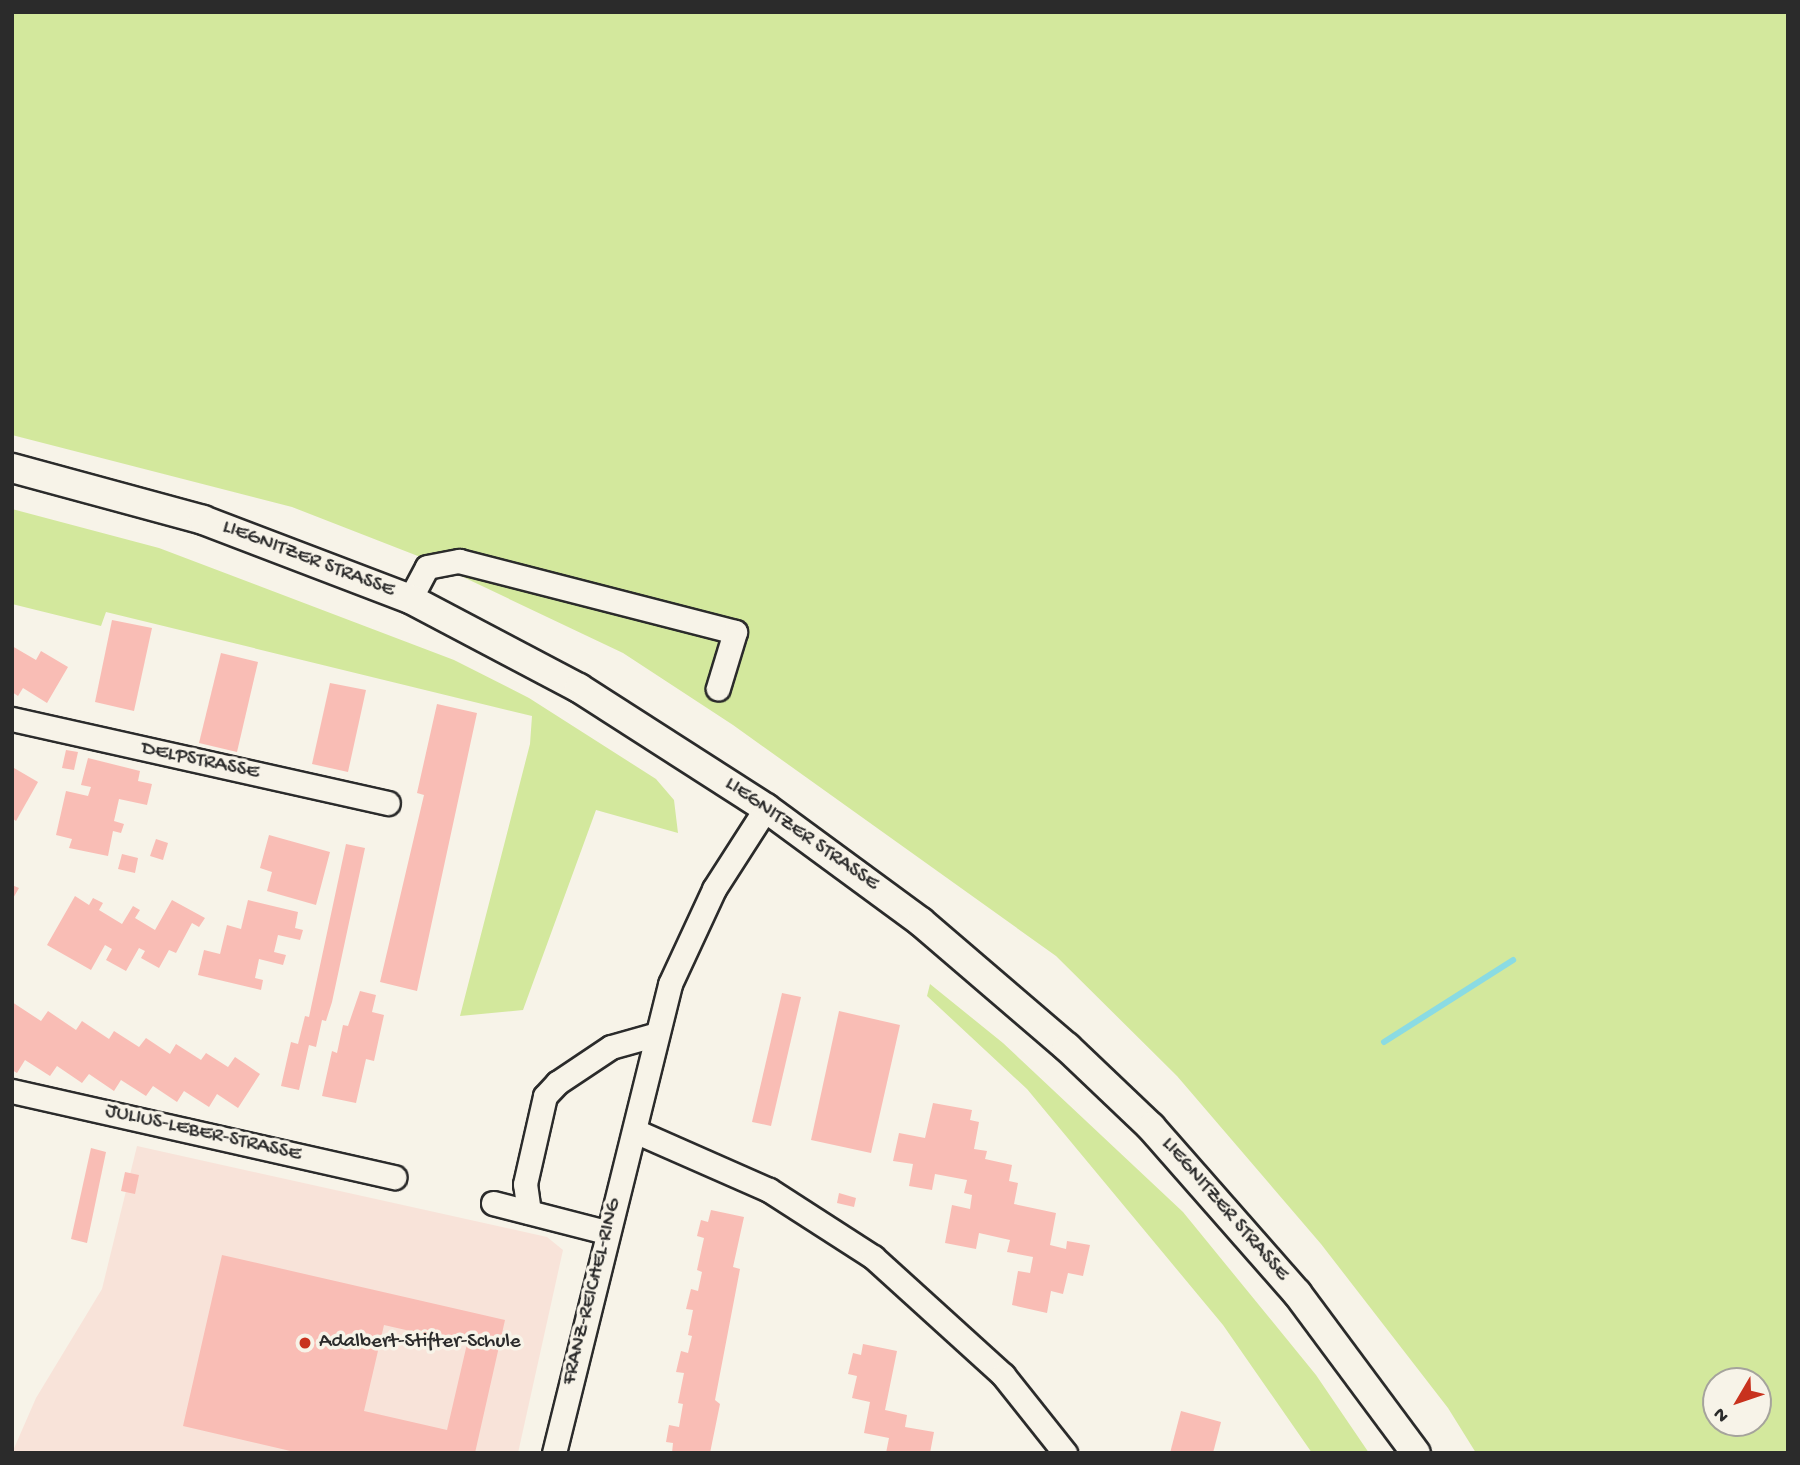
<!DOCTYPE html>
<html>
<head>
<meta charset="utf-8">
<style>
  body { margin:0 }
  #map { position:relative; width:1800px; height:1465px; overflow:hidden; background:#f7f3e8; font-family:"Gochi Hand",sans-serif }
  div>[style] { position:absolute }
  .built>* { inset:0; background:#f8e3d9 }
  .green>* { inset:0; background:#d3e89d }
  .stream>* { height:6px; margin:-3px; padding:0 3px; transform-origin:3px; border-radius:3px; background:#8adbe3 }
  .building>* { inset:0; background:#f9bdb5 }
  .roads { filter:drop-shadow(2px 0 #2b2b2b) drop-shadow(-2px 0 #2b2b2b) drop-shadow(0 2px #2b2b2b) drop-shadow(0 -2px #2b2b2b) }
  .minor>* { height:23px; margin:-11.5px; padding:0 11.5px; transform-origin:11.5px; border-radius:11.5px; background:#f7f3e8 }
  .major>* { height:28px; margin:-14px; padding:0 14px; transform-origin:14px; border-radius:14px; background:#f7f3e8 }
  .dots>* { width:19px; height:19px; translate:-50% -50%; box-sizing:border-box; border:4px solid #f7f3e8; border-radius:50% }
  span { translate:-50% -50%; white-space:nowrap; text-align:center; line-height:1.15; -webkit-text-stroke:7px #f7f3e8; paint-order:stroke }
  .street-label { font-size:21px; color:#2b2b2b }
  .poi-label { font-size:21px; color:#2b2b2b }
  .left { translate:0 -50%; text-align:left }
  .frame { position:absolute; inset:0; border:14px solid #2b2b2b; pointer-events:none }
  .north { position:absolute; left:1702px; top:1367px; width:70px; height:70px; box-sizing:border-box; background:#f7f3e8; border:2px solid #a5a39c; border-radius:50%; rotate:231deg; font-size:19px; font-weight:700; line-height:28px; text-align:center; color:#2b2b2b }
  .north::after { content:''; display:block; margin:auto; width:24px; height:32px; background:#c8321e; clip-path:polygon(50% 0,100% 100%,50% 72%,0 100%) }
</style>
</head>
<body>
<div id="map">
  <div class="built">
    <div style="clip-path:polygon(137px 1146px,547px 1237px,563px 1250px,518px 1453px,12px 1453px,36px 1398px,102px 1289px)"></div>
  </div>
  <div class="green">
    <div style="clip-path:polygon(evenodd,12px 12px,1788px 12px,1788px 1453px,1476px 1453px,1448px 1408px,1321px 1244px,1177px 1076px,1056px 956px,733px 725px,623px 653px,423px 558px,292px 507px,12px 435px,12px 12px,1716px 1381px,1758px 1381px,1758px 1423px,1716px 1423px,1716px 1381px)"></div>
    <div style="clip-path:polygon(12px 509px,159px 548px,454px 660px,529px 698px,656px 779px,674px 800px,678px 833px,596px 810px,523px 1010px,460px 1016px,530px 744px,532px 716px,106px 612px,101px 626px,12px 604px)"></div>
    <div style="clip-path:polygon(930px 984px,1003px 1043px,1183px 1212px,1316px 1375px,1369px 1453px,1312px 1453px,1223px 1325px,1027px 1089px,927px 996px)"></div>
  </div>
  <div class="stream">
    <div style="left:1384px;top:1042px;width:153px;rotate:-32.4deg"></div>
  </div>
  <div class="building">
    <div style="clip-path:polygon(112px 620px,152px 628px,134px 711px,95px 702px)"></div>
    <div style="clip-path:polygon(12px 646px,36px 660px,41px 651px,68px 667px,47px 703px,23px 688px,18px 696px,12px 692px)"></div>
    <div style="clip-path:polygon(221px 653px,258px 662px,237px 752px,199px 743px)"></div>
    <div style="clip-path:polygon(330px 683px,366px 690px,348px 772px,312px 764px)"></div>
    <div style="clip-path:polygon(437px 704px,477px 713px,417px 991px,380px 982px,424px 795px,417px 793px)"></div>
    <div style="clip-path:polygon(66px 750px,78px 752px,74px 770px,62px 768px)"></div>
    <div style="clip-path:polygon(88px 758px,140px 771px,138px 781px,152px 784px,147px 805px,119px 799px,114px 821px,124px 824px,121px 833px,113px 831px,108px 856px,69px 848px,72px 839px,56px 835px,66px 791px,88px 796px,91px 787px,81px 785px)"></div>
    <div style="clip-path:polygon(14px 768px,38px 782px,16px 821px,12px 818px)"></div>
    <div style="clip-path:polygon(269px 835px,330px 852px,316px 905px,267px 891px,272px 872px,260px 868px)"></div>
    <div style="clip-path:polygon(156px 839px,168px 843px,163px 860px,150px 856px)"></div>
    <div style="clip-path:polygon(346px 844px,365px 848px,332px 1002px,326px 1021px,322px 1020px,316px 1047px,309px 1045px,299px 1090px,281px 1086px,291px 1042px,298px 1044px,305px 1016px,309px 1017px)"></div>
    <div style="clip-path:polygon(122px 854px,138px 858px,135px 873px,118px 869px)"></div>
    <div style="clip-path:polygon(12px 885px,19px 888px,12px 900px)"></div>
    <div style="clip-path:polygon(75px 896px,89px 905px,93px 898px,103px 903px,99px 910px,122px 924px,133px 906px,140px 910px,135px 918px,155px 930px,172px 900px,205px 918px,199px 927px,192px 923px,176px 953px,169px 950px,159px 968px,141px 958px,145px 951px,139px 948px,126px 971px,106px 960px,112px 949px,105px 945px,91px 970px,47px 945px)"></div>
    <div style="clip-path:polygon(248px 900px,298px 912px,295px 928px,303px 930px,300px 940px,278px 935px,274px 952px,286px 955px,283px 965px,259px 959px,255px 978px,263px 980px,261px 990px,198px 975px,204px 950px,220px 954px,227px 925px,241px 929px)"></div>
    <div style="clip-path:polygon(360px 991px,376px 995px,372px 1012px,384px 1015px,374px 1061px,366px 1059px,356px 1103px,322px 1096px,332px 1051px,337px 1053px,343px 1025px,348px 1026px)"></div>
    <div style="clip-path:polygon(782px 993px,801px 997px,771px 1126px,752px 1122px)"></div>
    <div style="clip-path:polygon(12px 1002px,41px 1021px,48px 1011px,76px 1030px,82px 1021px,109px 1039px,114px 1031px,139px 1047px,146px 1038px,170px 1054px,176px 1044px,201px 1060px,206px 1053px,228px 1067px,235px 1057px,260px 1074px,238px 1108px,217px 1094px,209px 1107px,184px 1091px,177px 1102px,153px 1086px,146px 1096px,121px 1080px,114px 1091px,89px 1074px,82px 1083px,57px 1066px,50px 1076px,25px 1060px,17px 1073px,12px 1070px)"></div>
    <div style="clip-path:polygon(839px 1011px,900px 1025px,871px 1153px,811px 1140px)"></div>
    <div style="clip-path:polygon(933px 1103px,972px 1110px,970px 1120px,979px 1122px,974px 1149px,987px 1151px,985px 1159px,1012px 1165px,1009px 1181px,1018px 1183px,1014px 1204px,1056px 1213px,1050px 1245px,1066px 1249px,1067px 1241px,1090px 1245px,1083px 1276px,1068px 1273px,1063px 1294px,1051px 1291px,1047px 1313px,1012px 1305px,1018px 1271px,1030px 1273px,1033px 1257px,1007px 1252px,1010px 1240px,979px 1233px,976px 1249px,945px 1243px,952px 1205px,970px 1209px,972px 1195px,964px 1193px,967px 1180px,935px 1174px,932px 1190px,909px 1186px,913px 1164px,893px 1161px,899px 1133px,925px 1138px)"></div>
    <div style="clip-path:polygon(91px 1148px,106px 1152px,87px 1243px,71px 1239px)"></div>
    <div style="clip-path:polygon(125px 1172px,139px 1175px,135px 1194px,121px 1191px)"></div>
    <div style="clip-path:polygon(839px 1193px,856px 1198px,854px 1207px,837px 1203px)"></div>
    <div style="clip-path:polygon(711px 1210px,744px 1217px,733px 1267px,740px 1269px,715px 1400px,720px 1404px,710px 1453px,672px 1453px,673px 1443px,666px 1442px,669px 1425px,679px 1427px,683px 1404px,678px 1403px,684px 1373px,676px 1372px,681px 1351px,688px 1353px,692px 1336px,688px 1335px,693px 1310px,686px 1309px,691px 1289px,698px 1291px,702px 1272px,697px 1270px,704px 1238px,697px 1236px,701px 1220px,708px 1222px)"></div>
    <div style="clip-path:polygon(evenodd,222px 1255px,505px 1320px,475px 1453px,299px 1453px,183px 1426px,222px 1255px,384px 1325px,467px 1344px,447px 1430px,364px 1411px,384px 1325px)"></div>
    <div style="clip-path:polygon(863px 1344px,897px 1351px,885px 1410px,907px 1415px,905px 1427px,934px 1432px,930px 1453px,886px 1453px,889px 1438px,864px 1433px,870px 1402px,852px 1398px,857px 1376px,848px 1374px,853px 1353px,861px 1355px)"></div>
    <div style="clip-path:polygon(1181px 1411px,1221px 1422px,1213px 1453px,1170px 1453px)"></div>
  </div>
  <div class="roads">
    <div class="minor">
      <div style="left:410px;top:599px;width:36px;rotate:-62deg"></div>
      <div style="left:427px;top:567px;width:33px;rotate:-11deg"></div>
      <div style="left:459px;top:561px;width:285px;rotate:14.4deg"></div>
      <div style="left:735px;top:632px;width:59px;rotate:106.9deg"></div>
      <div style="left:12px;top:719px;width:385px;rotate:12.6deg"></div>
      <div style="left:12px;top:1091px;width:392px;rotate:12.7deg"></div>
      <div style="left:635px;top:1131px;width:146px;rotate:23.8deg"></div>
      <div style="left:769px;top:1190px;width:124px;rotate:32.8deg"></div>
      <div style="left:873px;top:1257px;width:176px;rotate:42.2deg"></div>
      <div style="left:1003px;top:1375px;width:100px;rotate:51.5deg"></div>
      <div style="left:493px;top:1203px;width:117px;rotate:14.4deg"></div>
      <div style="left:529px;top:1212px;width:28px;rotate:-98deg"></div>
      <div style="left:525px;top:1184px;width:90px;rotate:-77.2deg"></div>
      <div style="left:545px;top:1096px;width:18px;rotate:-47deg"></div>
      <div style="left:557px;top:1083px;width:65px;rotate:-33.7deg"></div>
      <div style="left:611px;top:1047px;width:45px;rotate:-15.6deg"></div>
      <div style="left:554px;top:1453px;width:483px;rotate:-76.1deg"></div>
      <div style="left:670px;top:984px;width:105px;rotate:-65.1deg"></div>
      <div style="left:714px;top:889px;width:96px;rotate:-57.3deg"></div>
    </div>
    <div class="major">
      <div style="left:12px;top:468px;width:198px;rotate:15.2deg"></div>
      <div style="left:203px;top:520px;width:222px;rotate:20.9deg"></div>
      <div style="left:410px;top:599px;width:191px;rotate:27.8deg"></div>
      <div style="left:579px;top:688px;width:222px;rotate:32.7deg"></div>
      <div style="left:766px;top:808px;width:192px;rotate:36.3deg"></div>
      <div style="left:921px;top:922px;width:192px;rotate:40.6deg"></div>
      <div style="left:1067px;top:1047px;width:116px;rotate:43.6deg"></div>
      <div style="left:1151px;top:1127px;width:221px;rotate:48.7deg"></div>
      <div style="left:1297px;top:1293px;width:199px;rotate:53.4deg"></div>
    </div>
  </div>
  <div class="dots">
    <div style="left:305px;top:1343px;background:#c8321e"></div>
  </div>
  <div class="street-label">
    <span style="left:308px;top:560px;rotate:21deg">LIEGNITZER STRASSE</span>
    <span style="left:200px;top:762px;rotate:12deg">DELPSTRASSE</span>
    <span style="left:801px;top:835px;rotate:35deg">LIEGNITZER STRASSE</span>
    <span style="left:203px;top:1134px;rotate:13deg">JULIUS-LEBER-STRASSE</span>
    <span style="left:1224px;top:1210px;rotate:49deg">LIEGNITZER STRASSE</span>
    <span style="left:593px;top:1292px;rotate:-76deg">FRANZ-REICHEL-RING</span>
  </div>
  <div class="poi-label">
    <span class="left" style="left:319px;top:1343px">Adalbert-Stifter-Schule</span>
  </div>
  <div class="frame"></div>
  <div class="north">N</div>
</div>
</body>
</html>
